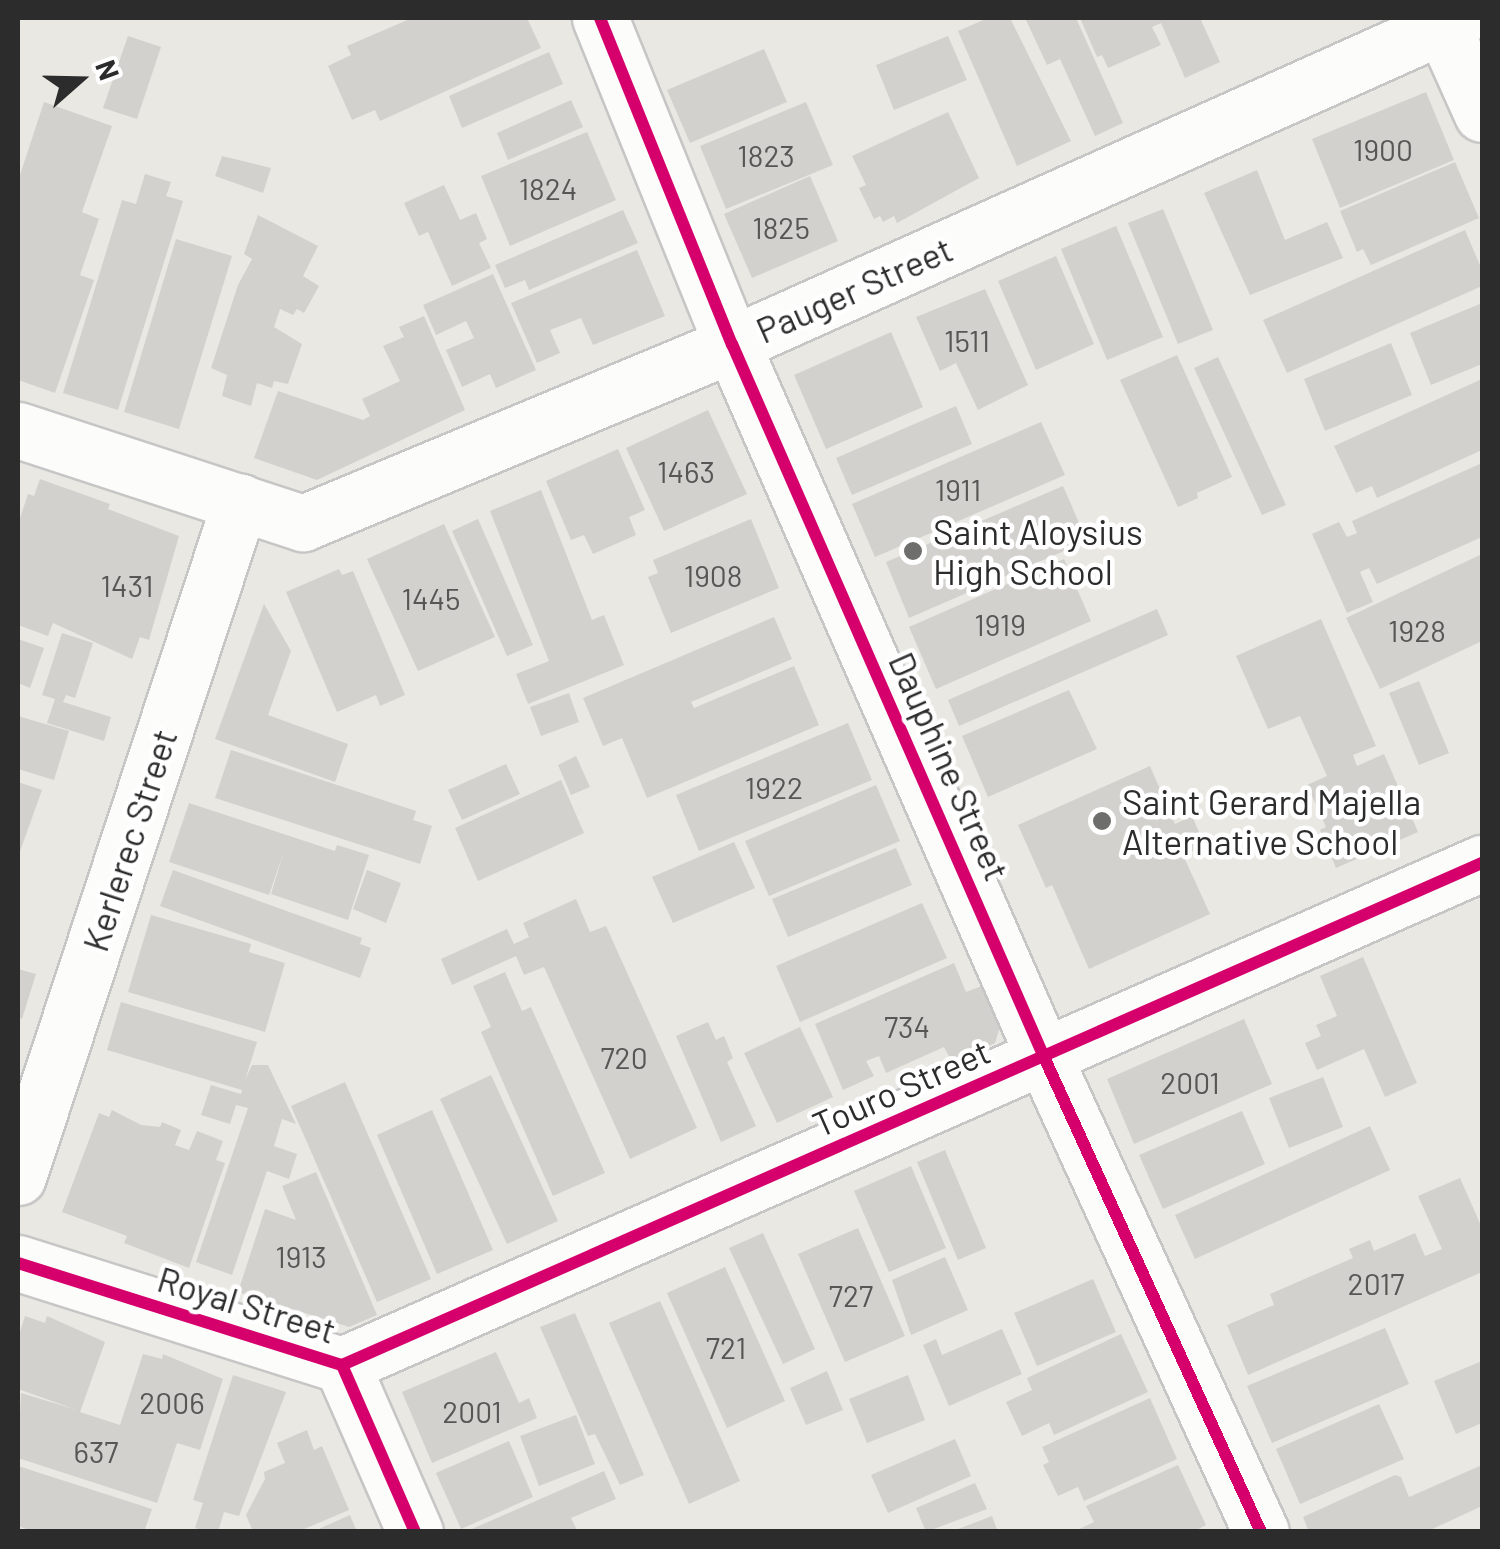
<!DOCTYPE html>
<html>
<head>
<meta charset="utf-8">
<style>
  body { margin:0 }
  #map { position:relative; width:1500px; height:1549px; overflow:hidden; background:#eae8e2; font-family:Barlow,sans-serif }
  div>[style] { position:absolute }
  .building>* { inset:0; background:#d3d1cd }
  .roads { filter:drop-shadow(2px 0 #c7c6c6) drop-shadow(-2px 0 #c7c6c6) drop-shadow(0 2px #c7c6c6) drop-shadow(0 -2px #c7c6c6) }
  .minor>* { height:55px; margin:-27.5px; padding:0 27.5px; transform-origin:27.5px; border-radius:27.5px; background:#fcfcfb }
  .cycleway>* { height:12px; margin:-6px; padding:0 6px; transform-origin:6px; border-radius:6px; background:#d6006c }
  .dots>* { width:28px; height:28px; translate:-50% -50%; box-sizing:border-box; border:5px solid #fff; border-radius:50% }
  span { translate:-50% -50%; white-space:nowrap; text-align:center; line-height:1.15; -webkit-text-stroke:9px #fff; paint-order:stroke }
  .number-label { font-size:30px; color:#565655 }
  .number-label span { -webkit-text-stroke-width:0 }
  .street-label { font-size:35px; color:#2c2c2c }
  .poi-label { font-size:35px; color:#2c2c2c }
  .left { translate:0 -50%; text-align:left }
  .frame { position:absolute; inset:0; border:20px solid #2c2c2c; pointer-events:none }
  .north { position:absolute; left:30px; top:30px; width:100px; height:100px; -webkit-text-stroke:8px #fff; paint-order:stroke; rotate:70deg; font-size:28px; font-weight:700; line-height:40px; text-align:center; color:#2c2c2c }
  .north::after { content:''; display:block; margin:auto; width:35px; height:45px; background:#2c2c2c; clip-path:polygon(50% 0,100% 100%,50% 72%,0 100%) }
</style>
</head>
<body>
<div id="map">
  <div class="building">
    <div style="clip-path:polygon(412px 18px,527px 18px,541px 48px,380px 121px,375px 110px,352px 120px,328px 66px,351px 55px,347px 46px)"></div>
    <div style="clip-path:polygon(988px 18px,1010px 18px,1071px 141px,1017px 166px,958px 31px)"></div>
    <div style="clip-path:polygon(1025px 18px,1076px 18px,1123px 123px,1095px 136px,1060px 59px,1047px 65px)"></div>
    <div style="clip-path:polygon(1080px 18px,1200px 18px,1220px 62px,1185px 78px,1161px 23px,1152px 27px,1161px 45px,1108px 68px,1102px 55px,1097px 57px)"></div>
    <div style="clip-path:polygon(128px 36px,161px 47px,137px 119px,103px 108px)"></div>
    <div style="clip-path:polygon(948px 36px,967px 80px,894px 110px,876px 65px)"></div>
    <div style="clip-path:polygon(764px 49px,787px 102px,690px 143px,667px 90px)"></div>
    <div style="clip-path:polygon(549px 52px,563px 84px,462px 128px,449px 96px)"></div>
    <div style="clip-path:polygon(1426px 92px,1454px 160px,1340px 208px,1312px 139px)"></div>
    <div style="clip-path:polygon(571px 100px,583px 127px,508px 160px,497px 133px)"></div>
    <div style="clip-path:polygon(44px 102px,112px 126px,82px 212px,99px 219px,80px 275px,94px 280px,55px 393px,18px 380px,18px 181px)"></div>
    <div style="clip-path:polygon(806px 102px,833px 165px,726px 209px,700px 146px)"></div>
    <div style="clip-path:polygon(948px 112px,979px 178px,897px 223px,894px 216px,883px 222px,880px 216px,874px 219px,859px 188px,866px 185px,852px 156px)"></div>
    <div style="clip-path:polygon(587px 132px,616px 200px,510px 246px,481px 176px)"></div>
    <div style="clip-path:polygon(222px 156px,271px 168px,263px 193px,215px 176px)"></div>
    <div style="clip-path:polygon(1455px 162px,1479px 218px,1371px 265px,1363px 249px,1357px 252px,1340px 211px)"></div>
    <div style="clip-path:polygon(1257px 170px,1285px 240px,1327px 222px,1343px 258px,1250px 295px,1204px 193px)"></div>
    <div style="clip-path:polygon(145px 174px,171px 182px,166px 196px,183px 201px,118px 410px,63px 393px,122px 200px,136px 204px)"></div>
    <div style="clip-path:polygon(810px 176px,838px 241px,752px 278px,724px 214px)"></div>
    <div style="clip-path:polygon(444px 185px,460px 220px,476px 213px,487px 239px,479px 243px,491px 268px,452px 286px,428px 232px,419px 236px,404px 203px)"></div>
    <div style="clip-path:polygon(1163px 209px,1213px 330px,1178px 344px,1128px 223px)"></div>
    <div style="clip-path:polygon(623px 210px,638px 243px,529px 290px,525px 280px,505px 288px,495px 265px)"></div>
    <div style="clip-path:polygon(258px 215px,318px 246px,303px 276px,319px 286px,304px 313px,297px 309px,293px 315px,280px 309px,274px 327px,302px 344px,288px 384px,274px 381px,272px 388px,257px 383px,251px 406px,222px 396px,227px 375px,211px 368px,238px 285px,252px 259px,244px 254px)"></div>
    <div style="clip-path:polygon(1116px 226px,1163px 337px,1107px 360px,1061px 249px)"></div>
    <div style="clip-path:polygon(1465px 230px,1482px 270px,1482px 286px,1287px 373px,1263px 320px)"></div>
    <div style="clip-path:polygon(176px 239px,232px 256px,179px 429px,124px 412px)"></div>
    <div style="clip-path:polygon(637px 250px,665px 316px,593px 345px,581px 318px,550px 330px,560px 353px,537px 363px,511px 303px)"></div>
    <div style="clip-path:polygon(1056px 256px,1094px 344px,1036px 370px,998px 281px)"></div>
    <div style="clip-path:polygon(493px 274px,536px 370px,496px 388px,490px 374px,462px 387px,446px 350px,474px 338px,466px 321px,436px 335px,423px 305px)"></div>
    <div style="clip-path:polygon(985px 289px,1028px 385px,978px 410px,956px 363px,940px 371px,916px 317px)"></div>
    <div style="clip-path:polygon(1482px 303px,1482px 364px,1431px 385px,1410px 333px)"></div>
    <div style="clip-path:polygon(424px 316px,465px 410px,317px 480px,254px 458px,278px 391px,363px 420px,370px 416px,362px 399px,400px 381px,383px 346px,404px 337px,399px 327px)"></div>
    <div style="clip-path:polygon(891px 332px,923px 407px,826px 449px,794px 375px)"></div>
    <div style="clip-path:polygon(1391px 343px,1412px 395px,1325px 431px,1304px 379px)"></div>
    <div style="clip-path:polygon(1177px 355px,1232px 477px,1197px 493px,1198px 498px,1178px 507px,1120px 380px)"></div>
    <div style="clip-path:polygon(1218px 357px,1286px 505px,1262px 515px,1194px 368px)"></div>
    <div style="clip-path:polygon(1482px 379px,1482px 450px,1377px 498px,1372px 486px,1356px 493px,1334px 446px)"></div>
    <div style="clip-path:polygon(956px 406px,972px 444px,852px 495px,836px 458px)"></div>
    <div style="clip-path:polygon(708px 410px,747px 494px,664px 531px,626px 448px)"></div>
    <div style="clip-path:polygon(1041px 422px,1065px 475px,875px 557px,852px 504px)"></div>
    <div style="clip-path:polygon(618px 449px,645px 510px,629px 517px,636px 535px,593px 554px,584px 535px,571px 540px,546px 481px)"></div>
    <div style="clip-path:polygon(1482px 463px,1482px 537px,1377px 584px,1369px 568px,1360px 572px,1373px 602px,1347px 613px,1312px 534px,1339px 522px,1347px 537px,1357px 533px,1352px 521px)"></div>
    <div style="clip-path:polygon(40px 479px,110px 504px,108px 509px,179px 536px,149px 640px,140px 637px,132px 659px,53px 623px,48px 636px,18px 625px,18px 524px,28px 494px,34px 496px)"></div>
    <div style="clip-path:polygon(1063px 486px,1087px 541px,909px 618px,886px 562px)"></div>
    <div style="clip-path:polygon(541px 490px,592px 620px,604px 615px,624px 665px,528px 704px,516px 674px,549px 661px,490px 511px)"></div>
    <div style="clip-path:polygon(478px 519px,533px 645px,507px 656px,452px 531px)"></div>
    <div style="clip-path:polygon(751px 519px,779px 588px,671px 633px,648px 577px,658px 573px,653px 560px)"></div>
    <div style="clip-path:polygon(444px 524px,495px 637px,418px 671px,367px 559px)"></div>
    <div style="clip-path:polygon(1482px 554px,1482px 641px,1380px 689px,1346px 618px)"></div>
    <div style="clip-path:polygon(1064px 559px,1091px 621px,936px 689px,909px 627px)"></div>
    <div style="clip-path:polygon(339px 569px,342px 575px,353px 571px,405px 695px,380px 706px,376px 695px,337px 712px,286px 592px)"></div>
    <div style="clip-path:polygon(264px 604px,291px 651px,268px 715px,348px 744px,335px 782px,215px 739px)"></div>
    <div style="clip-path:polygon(1157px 609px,1168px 635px,959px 726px,948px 700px)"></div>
    <div style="clip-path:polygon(774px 617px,792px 659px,691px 702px,694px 708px,794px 666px,819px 725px,647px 798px,622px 738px,603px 746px,583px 698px)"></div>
    <div style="clip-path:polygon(1321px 619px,1376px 746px,1353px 755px,1357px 766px,1384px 754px,1418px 832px,1336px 868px,1320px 830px,1326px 827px,1307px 785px,1327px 776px,1300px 716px,1268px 729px,1236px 656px)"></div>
    <div style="clip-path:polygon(62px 633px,93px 643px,75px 698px,66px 695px,63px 702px,111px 717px,104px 741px,47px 723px,55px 699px,42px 695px)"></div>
    <div style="clip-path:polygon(18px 639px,44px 648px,30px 688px,18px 683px)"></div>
    <div style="clip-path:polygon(1419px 681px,1449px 753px,1419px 765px,1389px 693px)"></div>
    <div style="clip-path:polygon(1069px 690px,1097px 749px,988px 797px,962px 736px)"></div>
    <div style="clip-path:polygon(569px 693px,579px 722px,541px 736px,530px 707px)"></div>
    <div style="clip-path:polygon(18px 716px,69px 731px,54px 780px,18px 769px)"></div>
    <div style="clip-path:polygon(848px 723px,872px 780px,699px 851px,676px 795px)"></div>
    <div style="clip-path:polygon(231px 750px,416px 811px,413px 820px,432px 826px,420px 864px,215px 798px)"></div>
    <div style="clip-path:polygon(576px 756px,590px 787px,571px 795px,558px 765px)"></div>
    <div style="clip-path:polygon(506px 764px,520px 794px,462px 820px,448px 790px)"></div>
    <div style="clip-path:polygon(1150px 766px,1175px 824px,1192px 816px,1205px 846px,1183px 855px,1210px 914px,1089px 969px,1052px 885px,1046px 888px,1018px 825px)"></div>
    <div style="clip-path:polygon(561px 780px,584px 833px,478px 881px,455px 828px)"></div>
    <div style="clip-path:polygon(18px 782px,42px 790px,18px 857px)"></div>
    <div style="clip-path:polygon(876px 785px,900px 841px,769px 896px,745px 841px)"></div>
    <div style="clip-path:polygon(189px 803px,335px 851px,337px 845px,369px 855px,348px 920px,271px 894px,284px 851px,269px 895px,169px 862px)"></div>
    <div style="clip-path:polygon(734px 842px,755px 888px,673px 923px,652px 877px)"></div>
    <div style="clip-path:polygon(896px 848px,912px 885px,788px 937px,772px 899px)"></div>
    <div style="clip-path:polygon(173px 870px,362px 938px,360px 944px,371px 948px,360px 978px,160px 906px)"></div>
    <div style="clip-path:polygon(367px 870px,401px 883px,386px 923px,353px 909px)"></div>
    <div style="clip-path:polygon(576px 899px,590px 932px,606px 926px,697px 1128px,630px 1159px,544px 967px,524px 975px,516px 956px,452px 985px,441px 959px,507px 929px,514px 944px,529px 937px,523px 923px)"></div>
    <div style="clip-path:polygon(922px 903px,947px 958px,800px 1022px,776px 966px)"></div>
    <div style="clip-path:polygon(151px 915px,251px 944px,249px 952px,285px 963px,265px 1032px,128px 992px)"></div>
    <div style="clip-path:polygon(1363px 957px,1417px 1083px,1385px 1097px,1364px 1049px,1317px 1070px,1305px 1043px,1321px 1036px,1316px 1025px,1337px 1016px,1320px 976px)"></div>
    <div style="clip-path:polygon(954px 963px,966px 992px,982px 986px,1000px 1027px,995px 1043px,952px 1062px,944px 1047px,886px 1073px,879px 1056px,866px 1061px,874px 1076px,843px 1090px,815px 1024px)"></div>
    <div style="clip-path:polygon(18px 969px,36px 974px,22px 1019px,18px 1017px)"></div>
    <div style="clip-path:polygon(505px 972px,522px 1011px,531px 1007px,605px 1173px,553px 1196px,481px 1032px,491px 1027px,473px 986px)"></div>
    <div style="clip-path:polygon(121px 1002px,257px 1042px,245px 1080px,252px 1065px,268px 1065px,296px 1124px,282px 1119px,274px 1146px,297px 1154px,289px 1179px,267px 1171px,232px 1275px,196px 1262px,248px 1108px,236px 1105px,230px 1124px,201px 1115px,211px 1085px,241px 1094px,242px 1090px,107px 1050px)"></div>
    <div style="clip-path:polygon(1244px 1019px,1272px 1084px,1134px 1144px,1107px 1079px)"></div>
    <div style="clip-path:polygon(708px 1022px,716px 1040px,724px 1036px,733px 1058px,727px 1062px,756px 1126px,721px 1142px,676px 1036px)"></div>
    <div style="clip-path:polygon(800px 1027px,833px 1097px,777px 1123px,744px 1053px)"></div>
    <div style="clip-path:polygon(491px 1075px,558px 1221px,507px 1244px,440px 1099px)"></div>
    <div style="clip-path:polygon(1323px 1077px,1343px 1127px,1289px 1148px,1269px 1098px)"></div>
    <div style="clip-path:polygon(345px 1082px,431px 1279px,377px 1302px,291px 1106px)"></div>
    <div style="clip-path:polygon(112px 1110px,141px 1125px,160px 1127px,162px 1122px,181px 1130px,175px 1145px,189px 1150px,197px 1131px,223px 1141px,216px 1160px,225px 1163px,189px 1268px,124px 1243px,127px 1236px,62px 1212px,99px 1113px,109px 1117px)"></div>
    <div style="clip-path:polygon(432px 1110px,493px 1250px,437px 1274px,377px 1135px)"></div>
    <div style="clip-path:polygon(1242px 1111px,1265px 1164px,1163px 1209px,1139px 1155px)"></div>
    <div style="clip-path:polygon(1370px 1126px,1390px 1170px,1195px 1259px,1175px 1215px)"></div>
    <div style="clip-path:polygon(945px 1150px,986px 1248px,958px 1260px,917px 1162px)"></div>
    <div style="clip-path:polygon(911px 1166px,946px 1248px,889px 1272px,854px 1191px)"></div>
    <div style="clip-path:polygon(316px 1172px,377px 1315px,349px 1327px,238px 1292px,265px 1209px,296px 1220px,282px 1186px)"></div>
    <div style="clip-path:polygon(1460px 1178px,1482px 1228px,1482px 1272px,1248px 1375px,1227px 1325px,1274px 1305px,1270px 1294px,1353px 1258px,1349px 1249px,1370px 1240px,1374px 1251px,1415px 1233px,1425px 1256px,1442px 1249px,1418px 1196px)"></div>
    <div style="clip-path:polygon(858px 1228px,905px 1336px,845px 1362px,798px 1254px)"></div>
    <div style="clip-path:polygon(763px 1233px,815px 1349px,783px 1364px,729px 1248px)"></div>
    <div style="clip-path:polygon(945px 1257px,968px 1310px,911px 1335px,892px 1280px)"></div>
    <div style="clip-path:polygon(725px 1267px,785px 1401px,727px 1428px,667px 1293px)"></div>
    <div style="clip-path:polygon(1093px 1279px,1116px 1332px,1037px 1366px,1014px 1313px)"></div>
    <div style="clip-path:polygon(660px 1301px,740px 1481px,689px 1504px,609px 1323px)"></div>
    <div style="clip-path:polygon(575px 1313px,644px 1475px,620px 1485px,595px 1434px,588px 1436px,540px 1327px)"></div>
    <div style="clip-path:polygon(25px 1316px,45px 1323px,47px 1316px,105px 1342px,80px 1412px,120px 1425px,143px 1354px,162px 1359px,163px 1354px,223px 1379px,200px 1450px,177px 1443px,157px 1503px,18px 1458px,21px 1393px,77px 1410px,18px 1389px,18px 1338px)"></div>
    <div style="clip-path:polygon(1385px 1328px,1409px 1384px,1272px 1443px,1247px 1386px)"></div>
    <div style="clip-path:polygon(1002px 1329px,1022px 1374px,949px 1406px,923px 1345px,936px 1339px,942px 1355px)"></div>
    <div style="clip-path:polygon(1121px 1334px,1148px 1392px,1054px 1435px,1049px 1423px,1022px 1436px,1006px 1402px,1032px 1390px,1027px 1378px)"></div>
    <div style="clip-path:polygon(496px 1352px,519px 1403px,529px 1398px,537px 1418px,432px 1463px,402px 1392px)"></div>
    <div style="clip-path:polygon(1482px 1361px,1482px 1423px,1456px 1434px,1434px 1381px)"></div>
    <div style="clip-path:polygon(827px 1371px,843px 1410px,806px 1425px,790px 1388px)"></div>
    <div style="clip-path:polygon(233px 1375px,286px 1392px,239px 1516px,224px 1512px,218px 1532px,208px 1532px,195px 1528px,203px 1503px,193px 1500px)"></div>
    <div style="clip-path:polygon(908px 1375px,925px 1420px,867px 1443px,849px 1399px)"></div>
    <div style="clip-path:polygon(1150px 1398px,1177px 1459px,1084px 1501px,1078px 1487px,1058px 1496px,1043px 1465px,1049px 1462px,1042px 1447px)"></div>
    <div style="clip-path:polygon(1379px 1404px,1404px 1459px,1300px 1504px,1276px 1449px)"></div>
    <div style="clip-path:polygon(576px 1415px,595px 1464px,539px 1486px,520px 1436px)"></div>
    <div style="clip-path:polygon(307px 1430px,314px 1450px,322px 1446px,349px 1510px,297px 1532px,253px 1532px,246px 1515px,265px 1479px,264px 1472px,285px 1463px,277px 1443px)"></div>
    <div style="clip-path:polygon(955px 1439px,971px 1476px,888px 1513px,871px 1475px)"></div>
    <div style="clip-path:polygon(509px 1441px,533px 1497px,461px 1529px,436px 1473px)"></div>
    <div style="clip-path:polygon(1178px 1465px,1206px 1525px,1193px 1532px,1073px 1532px,1094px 1522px,1086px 1506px)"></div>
    <div style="clip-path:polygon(1482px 1465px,1482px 1506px,1426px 1532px,1309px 1532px,1303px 1517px,1395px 1475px,1401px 1477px,1409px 1497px)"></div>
    <div style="clip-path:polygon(18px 1466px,152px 1509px,144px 1532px,34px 1532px,18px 1526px)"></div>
    <div style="clip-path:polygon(604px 1471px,616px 1499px,571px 1518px,578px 1532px,465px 1532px)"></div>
    <div style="clip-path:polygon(975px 1483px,987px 1509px,926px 1532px,916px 1508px)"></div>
    <div style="clip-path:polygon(350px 1515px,357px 1532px,312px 1532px)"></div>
    <div style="clip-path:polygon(992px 1516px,998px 1532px,953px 1532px,953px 1531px)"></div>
  </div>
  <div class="roads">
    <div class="minor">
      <div style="left:600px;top:18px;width:352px;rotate:68deg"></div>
      <div style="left:732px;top:344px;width:778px;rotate:66.37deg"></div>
      <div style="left:1044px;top:1057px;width:522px;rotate:65.45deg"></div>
      <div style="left:1439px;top:18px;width:105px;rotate:65.9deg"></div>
      <div style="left:18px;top:430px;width:300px;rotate:18.1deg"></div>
      <div style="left:303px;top:523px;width:465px;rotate:-22.6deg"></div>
      <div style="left:732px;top:344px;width:798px;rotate:-24.12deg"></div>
      <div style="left:18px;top:1177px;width:711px;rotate:-71.79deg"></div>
      <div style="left:18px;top:1263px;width:340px;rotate:17.5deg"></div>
      <div style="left:342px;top:1365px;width:182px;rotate:66.4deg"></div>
      <div style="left:342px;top:1365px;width:1246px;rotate:-23.77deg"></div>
    </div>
  </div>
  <div class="cycleway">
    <div style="left:600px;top:18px;width:352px;rotate:68deg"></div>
    <div style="left:732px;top:344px;width:778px;rotate:66.37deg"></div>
    <div style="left:1044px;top:1057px;width:522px;rotate:65.45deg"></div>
    <div style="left:18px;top:1263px;width:340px;rotate:17.5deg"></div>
    <div style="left:342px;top:1365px;width:182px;rotate:66.4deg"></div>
    <div style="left:342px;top:1365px;width:1246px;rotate:-23.77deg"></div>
  </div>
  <div class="dots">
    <div style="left:913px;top:551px;background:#6e6e6c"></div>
    <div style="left:1102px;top:821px;background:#6e6e6c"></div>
  </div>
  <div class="number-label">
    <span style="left:1383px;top:149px">1900</span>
    <span style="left:766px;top:155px">1823</span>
    <span style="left:548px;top:188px">1824</span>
    <span style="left:781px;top:227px">1825</span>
    <span style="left:967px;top:340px">1511</span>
    <span style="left:686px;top:471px">1463</span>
    <span style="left:958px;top:489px">1911</span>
    <span style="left:713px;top:575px">1908</span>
    <span style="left:127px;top:585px">1431</span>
    <span style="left:431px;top:598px">1445</span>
    <span style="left:1000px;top:624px">1919</span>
    <span style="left:1417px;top:630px">1928</span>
    <span style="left:774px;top:787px">1922</span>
    <span style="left:907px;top:1026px">734</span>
    <span style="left:624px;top:1057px">720</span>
    <span style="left:1190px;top:1082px">2001</span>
    <span style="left:301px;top:1256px">1913</span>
    <span style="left:1376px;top:1283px">2017</span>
    <span style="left:851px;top:1295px">727</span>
    <span style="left:726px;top:1347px">721</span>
    <span style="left:172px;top:1402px">2006</span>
    <span style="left:472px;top:1411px">2001</span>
    <span style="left:96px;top:1451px">637</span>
  </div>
  <div class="street-label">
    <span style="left:854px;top:289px;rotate:-24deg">Pauger Street</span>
    <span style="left:950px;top:766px;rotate:66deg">Dauphine Street</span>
    <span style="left:129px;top:840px;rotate:-72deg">Kerlerec Street</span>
    <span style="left:901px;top:1087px;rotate:-24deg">Touro Street</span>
    <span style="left:247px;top:1304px;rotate:17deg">Royal Street</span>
  </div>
  <div class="poi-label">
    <span class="left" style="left:933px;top:551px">Saint Aloysius<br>High School</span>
    <span class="left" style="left:1122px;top:821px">Saint Gerard Majella<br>Alternative School</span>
  </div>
  <div class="frame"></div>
  <div class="north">N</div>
</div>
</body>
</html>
